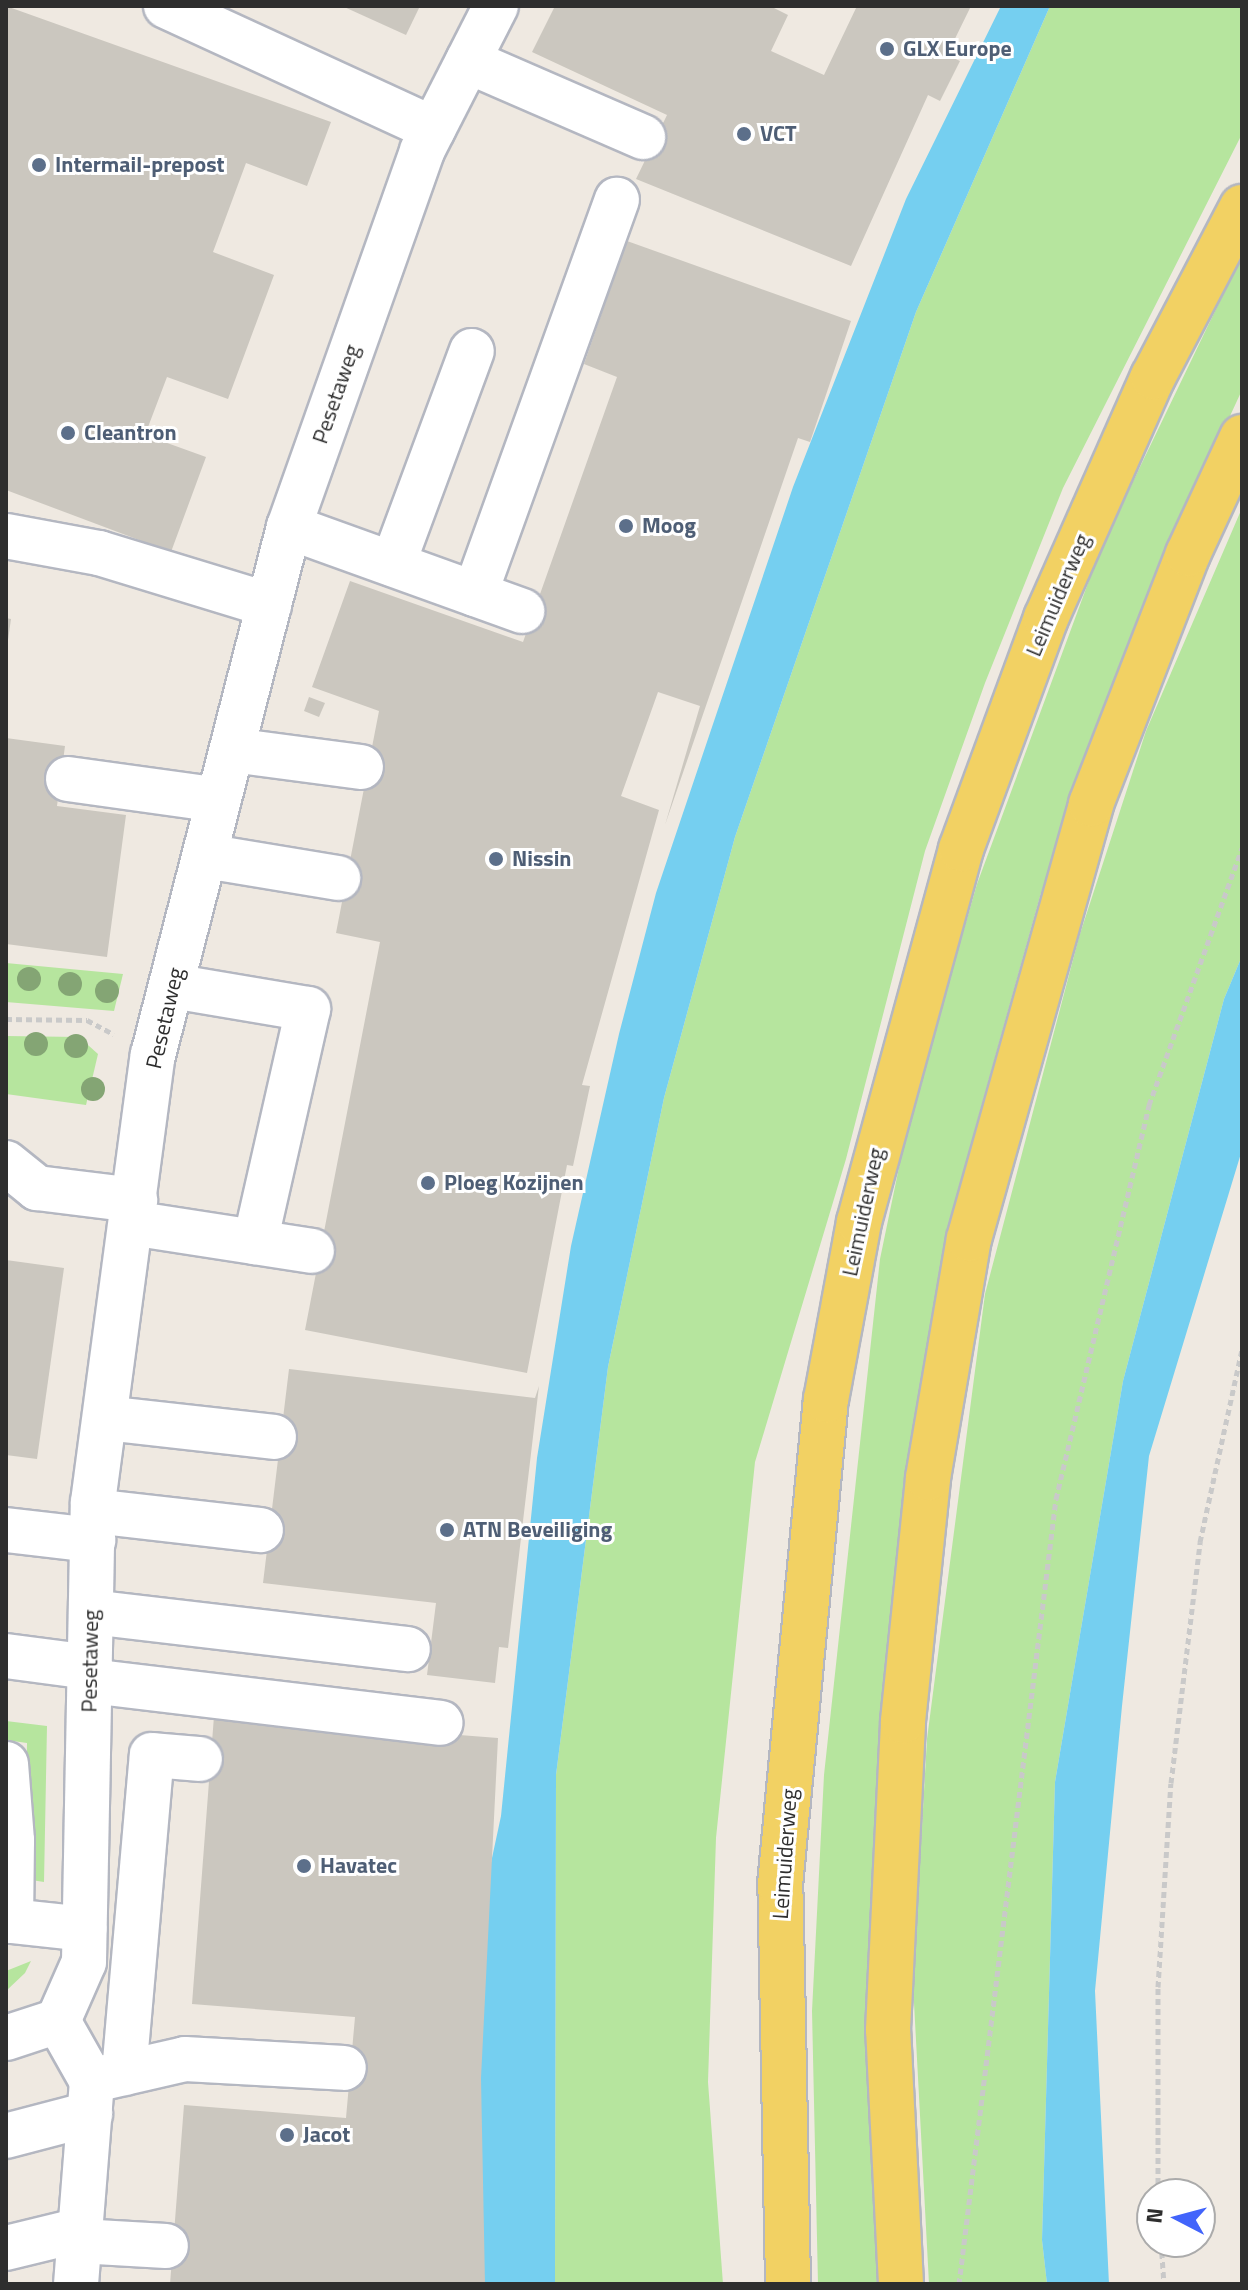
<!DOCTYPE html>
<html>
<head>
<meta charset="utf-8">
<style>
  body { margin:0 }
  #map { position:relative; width:1248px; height:2290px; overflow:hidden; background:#efe9e1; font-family:"Titillium Web",sans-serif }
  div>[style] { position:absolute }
  .green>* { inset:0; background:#b6e59e }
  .water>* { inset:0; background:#75cff0 }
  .building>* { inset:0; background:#cbc7bf }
  .path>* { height:5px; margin-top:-2.5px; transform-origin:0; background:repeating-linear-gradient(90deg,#c9c9c9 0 6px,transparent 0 10px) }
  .roads { filter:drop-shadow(2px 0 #b4b7c1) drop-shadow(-2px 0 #b4b7c1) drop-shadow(0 2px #b4b7c1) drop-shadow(0 -2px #b4b7c1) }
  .minor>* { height:44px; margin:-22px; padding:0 22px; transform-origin:22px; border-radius:22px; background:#fff }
  .major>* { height:44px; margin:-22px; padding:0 22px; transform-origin:22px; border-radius:22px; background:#f2d163 }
  .trees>* { width:24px; height:24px; margin:-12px; border-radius:50%; background:#84a574 }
  .dots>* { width:22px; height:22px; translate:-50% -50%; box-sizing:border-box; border:4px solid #fff; border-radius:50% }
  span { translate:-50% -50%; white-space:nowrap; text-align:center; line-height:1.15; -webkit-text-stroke:6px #fff; paint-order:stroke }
  .service-label { font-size:22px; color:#4e5e75; font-weight:700 }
  .left { translate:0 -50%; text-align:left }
  .street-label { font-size:22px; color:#2e2e2e }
  .frame { position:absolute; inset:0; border:8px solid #2e2e2e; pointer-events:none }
  .north { position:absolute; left:1136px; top:2178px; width:80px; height:80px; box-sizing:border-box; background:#fff; border:2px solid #ababab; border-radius:50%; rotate:276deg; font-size:22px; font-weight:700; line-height:32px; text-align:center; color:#2e2e2e }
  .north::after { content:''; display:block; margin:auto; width:28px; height:36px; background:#4264fb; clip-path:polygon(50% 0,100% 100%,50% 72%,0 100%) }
</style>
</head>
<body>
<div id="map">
  <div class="green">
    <div style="clip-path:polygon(1050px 6px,1242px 6px,1242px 134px,1063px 488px,985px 683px,925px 851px,846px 1159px,755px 1462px,716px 1838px,708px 2082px,723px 2284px,555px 2284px,556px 1775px,608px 1367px,664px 1098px,735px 837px,916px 312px)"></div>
    <div style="clip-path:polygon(1242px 255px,1242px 390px,1142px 607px,1041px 893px,975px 1129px,917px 1413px,890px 1629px,870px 1980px,878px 2284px,818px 2284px,812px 2011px,824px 1775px,880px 1259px,908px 1124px,977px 884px,1101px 548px)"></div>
    <div style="clip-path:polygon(1242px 508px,1242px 956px,1224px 999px,1123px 1381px,1055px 1782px,1042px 2240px,1047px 2284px,929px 2284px,913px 1984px,927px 1739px,985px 1294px,1079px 937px,1146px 731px)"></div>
    <div style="clip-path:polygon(6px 963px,123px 974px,114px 1011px,6px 1002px)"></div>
    <div style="clip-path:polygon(6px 1036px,79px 1037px,98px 1054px,86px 1105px,6px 1094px)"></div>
    <div style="clip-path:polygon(6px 1721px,47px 1726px,44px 1882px,25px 1879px,27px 1743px,6px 1740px)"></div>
    <div style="clip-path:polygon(31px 1961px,25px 1973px,6px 1991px,6px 1971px)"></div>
  </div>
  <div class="water">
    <div style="clip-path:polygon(1001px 6px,1050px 6px,916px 312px,735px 837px,664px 1098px,608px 1367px,556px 1775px,555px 2284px,476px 2284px,471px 1956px,501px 1816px,537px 1458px,571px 1246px,619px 1034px,656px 893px,793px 487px,906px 199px)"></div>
    <div style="clip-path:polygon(1242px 956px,1242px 1150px,1149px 1456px,1122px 1706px,1095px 1991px,1109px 2284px,1047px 2284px,1042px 2240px,1055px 1782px,1123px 1381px,1224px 999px)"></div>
  </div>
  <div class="building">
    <div style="clip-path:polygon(6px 6px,331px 122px,307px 186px,246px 163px,213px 252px,274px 275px,228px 399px,167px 377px,145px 435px,206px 457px,171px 552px,6px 490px)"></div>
    <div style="clip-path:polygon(342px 6px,420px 6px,406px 35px)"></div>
    <div style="clip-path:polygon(555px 6px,770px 6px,788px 15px,771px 51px,824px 75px,857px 6px,971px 6px,947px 55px,960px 61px,940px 101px,928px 95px,851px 266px,636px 179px,667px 115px,532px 52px)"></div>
    <div style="clip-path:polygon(627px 241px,851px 321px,810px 442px,798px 438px,665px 825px,700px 706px,658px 692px,621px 796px,659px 810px,582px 1085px,590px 1086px,573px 1166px,567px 1165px,527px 1373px,305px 1330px,380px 942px,336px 933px,379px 711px,312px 687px,350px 581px,523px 642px,617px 377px,584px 364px)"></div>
    <div style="clip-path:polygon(6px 618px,11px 619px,8px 640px,6px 640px)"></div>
    <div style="clip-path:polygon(309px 697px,325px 703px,319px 717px,304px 711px)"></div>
    <div style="clip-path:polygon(6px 738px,65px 746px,57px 806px,126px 815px,107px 957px,6px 944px)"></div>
    <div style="clip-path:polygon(6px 1260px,64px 1268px,37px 1459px,6px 1455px)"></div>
    <div style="clip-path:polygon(289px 1369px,535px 1398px,539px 1386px,508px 1648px,499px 1647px,495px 1683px,427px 1675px,436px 1603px,263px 1583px)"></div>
    <div style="clip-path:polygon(214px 1716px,498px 1738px,481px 2078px,485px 2284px,170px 2284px,184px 2105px,346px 2118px,355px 2017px,192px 2004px)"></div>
  </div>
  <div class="path">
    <div style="left:6px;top:1019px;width:81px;rotate:0.7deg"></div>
    <div style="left:87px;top:1020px;width:30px;rotate:28deg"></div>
    <div style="left:1158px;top:2194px;width:207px;rotate:-90deg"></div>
    <div style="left:1158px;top:1987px;width:204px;rotate:-86.4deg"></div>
    <div style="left:1171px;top:1783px;width:243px;rotate:-83.1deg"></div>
    <div style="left:1200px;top:1542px;width:197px;rotate:-77.7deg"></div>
    <div style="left:1161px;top:2242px;width:42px;rotate:85.9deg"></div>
    <div style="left:959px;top:2284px;width:791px;rotate:-82.96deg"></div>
    <div style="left:1056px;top:1499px;width:405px;rotate:-76.7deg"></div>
    <div style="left:1149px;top:1105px;width:273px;rotate:-70.1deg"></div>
  </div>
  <div class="roads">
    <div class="minor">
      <div style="left:166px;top:6px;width:294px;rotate:24.7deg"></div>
      <div style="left:468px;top:61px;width:191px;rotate:23.5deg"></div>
      <div style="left:289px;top:527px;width:248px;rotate:19.8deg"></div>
      <div style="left:6px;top:536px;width:95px;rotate:10.4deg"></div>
      <div style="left:99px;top:553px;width:178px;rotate:17deg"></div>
      <div style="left:393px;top:564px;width:227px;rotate:-69.7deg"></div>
      <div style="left:475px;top:594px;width:419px;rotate:-70.2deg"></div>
      <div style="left:232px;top:750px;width:130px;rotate:7.5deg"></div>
      <div style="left:68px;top:779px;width:152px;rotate:7.9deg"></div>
      <div style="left:205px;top:856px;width:135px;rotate:9.4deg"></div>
      <div style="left:172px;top:986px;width:138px;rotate:9.6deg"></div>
      <div style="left:308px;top:1009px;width:239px;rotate:102.8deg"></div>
      <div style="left:6px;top:1163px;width:40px;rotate:39deg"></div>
      <div style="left:37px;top:1188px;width:99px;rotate:7deg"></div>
      <div style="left:132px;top:1223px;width:182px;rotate:8.8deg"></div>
      <div style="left:105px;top:1418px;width:170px;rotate:6.4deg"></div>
      <div style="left:93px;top:1511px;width:169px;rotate:6.5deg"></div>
      <div style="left:6px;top:1530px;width:88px;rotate:6.6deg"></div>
      <div style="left:91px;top:1612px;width:319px;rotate:6.7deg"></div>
      <div style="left:6px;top:1656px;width:85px;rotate:7.5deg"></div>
      <div style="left:90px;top:1681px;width:353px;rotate:6.8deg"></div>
      <div style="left:6px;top:1764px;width:77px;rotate:85.5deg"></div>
      <div style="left:6px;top:1840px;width:6px;rotate:9deg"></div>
      <div style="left:12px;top:1841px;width:80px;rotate:90.7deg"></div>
      <div style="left:11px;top:1921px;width:74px;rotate:6.2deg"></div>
      <div style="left:58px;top:2021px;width:69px;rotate:60.5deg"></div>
      <div style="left:92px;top:2081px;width:204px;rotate:94.5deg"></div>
      <div style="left:6px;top:2038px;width:55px;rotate:-18.1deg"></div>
      <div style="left:58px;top:2021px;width:64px;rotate:-66.2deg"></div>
      <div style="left:84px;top:1962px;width:460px;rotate:-88.9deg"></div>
      <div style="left:93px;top:1502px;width:451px;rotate:-82.4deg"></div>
      <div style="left:153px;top:1055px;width:545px;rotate:-75.56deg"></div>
      <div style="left:289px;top:527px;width:399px;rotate:-70.5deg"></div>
      <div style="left:422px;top:151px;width:163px;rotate:-63deg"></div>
      <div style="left:124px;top:2073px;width:319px;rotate:-85deg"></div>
      <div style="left:152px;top:1755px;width:48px;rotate:4.8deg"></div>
      <div style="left:98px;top:2079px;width:89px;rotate:-12.9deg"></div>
      <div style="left:185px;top:2059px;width:159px;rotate:3.2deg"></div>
      <div style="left:6px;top:2136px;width:87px;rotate:-14.7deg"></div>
      <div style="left:79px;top:2241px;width:87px;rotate:3.3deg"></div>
      <div style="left:6px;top:2248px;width:76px;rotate:-13.7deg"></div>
    </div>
    <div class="major">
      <div style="left:788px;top:2284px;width:399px;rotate:-91.1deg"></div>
      <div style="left:780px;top:1885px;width:487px;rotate:-84.6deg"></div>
      <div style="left:826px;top:1400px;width:181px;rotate:-79.5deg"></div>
      <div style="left:859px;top:1222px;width:387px;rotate:-74.7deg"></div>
      <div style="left:961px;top:849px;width:246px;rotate:-69.8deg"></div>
      <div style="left:1046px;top:618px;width:264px;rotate:-66.1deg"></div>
      <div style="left:1153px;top:377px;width:192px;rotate:-62.4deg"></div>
      <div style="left:901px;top:2284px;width:254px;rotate:-92.9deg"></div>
      <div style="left:888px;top:2030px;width:309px;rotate:-87.2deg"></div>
      <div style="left:903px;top:1721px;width:244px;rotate:-84.1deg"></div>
      <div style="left:928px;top:1478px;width:242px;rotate:-80.3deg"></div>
      <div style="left:969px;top:1239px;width:452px;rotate:-74.3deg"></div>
      <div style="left:1091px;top:804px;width:268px;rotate:-68.8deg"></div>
      <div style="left:1188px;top:554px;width:129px;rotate:-65.2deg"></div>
    </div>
  </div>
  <div class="trees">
    <div style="left:29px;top:979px"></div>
    <div style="left:70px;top:984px"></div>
    <div style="left:107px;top:991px"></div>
    <div style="left:36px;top:1044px"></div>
    <div style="left:76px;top:1046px"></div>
    <div style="left:93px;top:1089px"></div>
  </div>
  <div class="dots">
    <div style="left:887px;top:49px;background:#5c6f8a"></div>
    <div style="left:744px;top:134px;background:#5c6f8a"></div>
    <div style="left:39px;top:165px;background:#5c6f8a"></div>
    <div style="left:68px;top:433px;background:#5c6f8a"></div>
    <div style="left:626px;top:526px;background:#5c6f8a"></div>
    <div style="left:496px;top:859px;background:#5c6f8a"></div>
    <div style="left:428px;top:1183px;background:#5c6f8a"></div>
    <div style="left:447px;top:1530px;background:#5c6f8a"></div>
    <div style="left:304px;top:1866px;background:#5c6f8a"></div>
    <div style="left:287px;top:2135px;background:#5c6f8a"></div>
  </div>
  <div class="service-label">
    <span class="left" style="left:903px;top:49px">GLX Europe</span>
    <span class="left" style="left:760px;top:134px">VCT</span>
    <span class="left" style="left:55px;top:165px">Intermail-prepost</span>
    <span class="left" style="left:84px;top:433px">Cleantron</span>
    <span class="left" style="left:642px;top:526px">Moog</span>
    <span class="left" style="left:512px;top:859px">Nissin</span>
    <span class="left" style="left:444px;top:1183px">Ploeg Kozijnen</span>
    <span class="left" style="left:463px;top:1530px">ATN Beveiliging</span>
    <span class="left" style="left:320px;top:1866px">Havatec</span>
    <span class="left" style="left:303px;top:2135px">Jacot</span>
  </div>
  <div class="street-label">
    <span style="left:336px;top:394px;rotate:-71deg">Pesetaweg</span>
    <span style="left:1058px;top:595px;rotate:-67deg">Leimuiderweg</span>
    <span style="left:165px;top:1018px;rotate:-77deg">Pesetaweg</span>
    <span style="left:863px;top:1212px;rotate:-78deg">Leimuiderweg</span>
    <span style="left:90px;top:1661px;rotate:-89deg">Pesetaweg</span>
    <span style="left:785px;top:1854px;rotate:-86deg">Leimuiderweg</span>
  </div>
  <div class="frame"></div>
  <div class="north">N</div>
</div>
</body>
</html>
